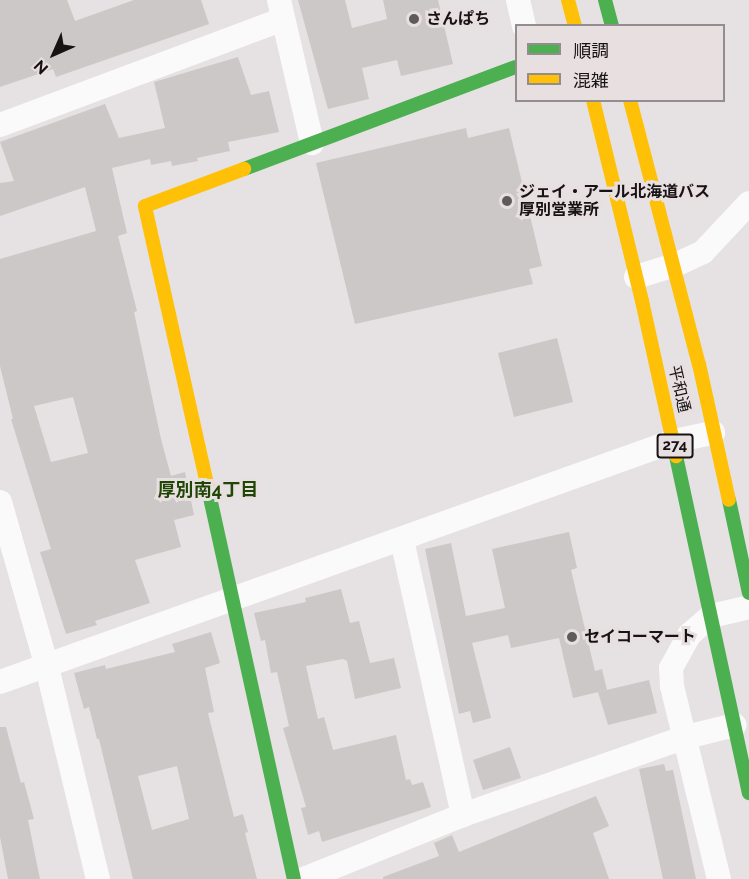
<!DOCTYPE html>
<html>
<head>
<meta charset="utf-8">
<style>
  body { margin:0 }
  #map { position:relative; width:749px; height:879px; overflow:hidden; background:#e6e1e2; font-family:Raleway,"Noto Sans JP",sans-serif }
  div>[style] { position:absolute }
  .building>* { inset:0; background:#ccc8c8 }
  .street>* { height:24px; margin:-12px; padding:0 12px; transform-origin:12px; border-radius:12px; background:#fbfafb }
  .fast>* { height:14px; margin:-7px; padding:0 7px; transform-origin:7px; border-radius:7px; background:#4caf50 }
  .slow>* { height:14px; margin:-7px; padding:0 7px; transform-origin:7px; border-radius:7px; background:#ffc107 }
  .dots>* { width:16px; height:16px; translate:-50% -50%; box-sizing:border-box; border:3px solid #e8dfe1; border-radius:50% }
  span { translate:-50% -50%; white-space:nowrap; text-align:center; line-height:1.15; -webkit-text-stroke:6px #e8dfe1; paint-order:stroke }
  .shield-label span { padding:2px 4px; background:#e8dfe1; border:2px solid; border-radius:4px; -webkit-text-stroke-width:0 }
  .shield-label { font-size:15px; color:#171314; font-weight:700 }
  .poi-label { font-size:16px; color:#171314; font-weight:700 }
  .left { translate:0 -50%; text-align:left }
  .street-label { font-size:16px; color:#171314 }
  .neighbourhood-label { font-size:18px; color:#1f4605; font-weight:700 }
  .legend { position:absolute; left:515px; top:24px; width:210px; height:78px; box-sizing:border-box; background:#e8dfe1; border:2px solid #948d8f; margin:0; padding:8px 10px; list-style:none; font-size:18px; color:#171314 }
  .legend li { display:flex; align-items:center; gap:12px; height:30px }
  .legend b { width:30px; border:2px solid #948d8f }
  .north { position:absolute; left:24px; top:24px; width:60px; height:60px; -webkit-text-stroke:4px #e8dfe1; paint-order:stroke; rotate:225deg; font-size:16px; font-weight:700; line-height:24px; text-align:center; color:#171314 }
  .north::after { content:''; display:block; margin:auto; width:21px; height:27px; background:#171314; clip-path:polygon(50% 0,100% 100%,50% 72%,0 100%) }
</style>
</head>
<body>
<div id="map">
  <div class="building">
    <div style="clip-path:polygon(0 0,67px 0,75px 21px,134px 0,201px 0,209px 24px,56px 77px,53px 69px,0 87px)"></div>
    <div style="clip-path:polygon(298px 0,345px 0,352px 28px,387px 19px,383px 0,438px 0,453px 64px,401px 76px,397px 60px,362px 68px,369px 99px,328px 109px)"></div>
    <div style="clip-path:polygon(evenodd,238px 57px,251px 95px,269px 91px,279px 132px,228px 142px,230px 151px,197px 158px,198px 161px,172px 166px,171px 161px,151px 165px,150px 159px,112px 168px,127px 233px,118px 236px,137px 311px,134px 312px,161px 439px,171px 476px,185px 472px,194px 515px,174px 520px,181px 547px,135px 560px,150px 603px,95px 621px,97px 625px,66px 634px,40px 552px,51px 549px,11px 419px,13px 419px,0 366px,0 259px,96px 231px,85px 187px,0 216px,0 183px,14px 181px,0 142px,105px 104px,119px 138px,165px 128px,154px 82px,238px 57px,73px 397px,88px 453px,51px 462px,34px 406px,73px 397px)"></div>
    <div style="clip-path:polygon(466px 128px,468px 138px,509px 128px,542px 266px,529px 269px,533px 284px,355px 324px,316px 163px)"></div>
    <div style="clip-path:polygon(557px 338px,573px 402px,514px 417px,498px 353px)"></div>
    <div style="clip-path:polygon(569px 532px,577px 568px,571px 570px,595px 671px,602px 669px,607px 690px,573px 698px,559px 638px,511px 648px,508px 635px,472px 643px,491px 718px,473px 723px,470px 711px,459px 714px,425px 549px,451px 543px,466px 616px,505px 608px,492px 549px)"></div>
    <div style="clip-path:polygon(341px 589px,350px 623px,359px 621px,370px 663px,394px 658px,401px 688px,355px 699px,347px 661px,343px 659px,306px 666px,318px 719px,324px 717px,333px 750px,396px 735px,406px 780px,410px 779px,412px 785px,423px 782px,431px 807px,322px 842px,319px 831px,308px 835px,301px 808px,306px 807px,283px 728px,289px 726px,277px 672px,271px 673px,265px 640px,261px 641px,254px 613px,306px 602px,305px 598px)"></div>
    <div style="clip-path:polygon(evenodd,211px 632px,220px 663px,205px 668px,214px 712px,208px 713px,234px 817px,243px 814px,248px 832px,245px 833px,257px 879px,133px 879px,99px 739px,97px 739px,89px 707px,84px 709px,74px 673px,105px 665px,106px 669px,175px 652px,172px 644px,211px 632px,177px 766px,189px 819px,152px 830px,138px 776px,177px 766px)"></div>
    <div style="clip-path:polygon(649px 680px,657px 713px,608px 725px,598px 692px)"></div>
    <div style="clip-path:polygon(0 727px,6px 727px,21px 783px,24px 782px,34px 819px,28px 820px,40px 879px,8px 879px,0 837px)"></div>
    <div style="clip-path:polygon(510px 747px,521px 778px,483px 790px,473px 760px)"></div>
    <div style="clip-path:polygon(664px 764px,666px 771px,673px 770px,696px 879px,663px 879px,639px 769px)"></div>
    <div style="clip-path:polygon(596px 796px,609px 826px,593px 833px,609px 879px,383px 879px,383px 877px,439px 856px,434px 843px,452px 835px,459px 852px)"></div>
  </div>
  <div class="street">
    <div style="left:279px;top:0;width:147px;rotate:77deg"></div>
    <div style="left:518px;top:0;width:27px;rotate:77deg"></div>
    <div style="left:0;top:125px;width:302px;rotate:-20.5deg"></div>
    <div style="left:636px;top:277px;width:39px;rotate:-17deg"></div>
    <div style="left:673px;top:266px;width:33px;rotate:-25deg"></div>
    <div style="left:703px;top:252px;width:67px;rotate:-46.8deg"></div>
    <div style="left:0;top:502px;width:172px;rotate:74.1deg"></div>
    <div style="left:47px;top:667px;width:218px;rotate:76.5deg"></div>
    <div style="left:402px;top:540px;width:282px;rotate:77.5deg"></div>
    <div style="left:0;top:682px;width:716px;rotate:-19.68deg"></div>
    <div style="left:674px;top:441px;width:40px;rotate:-12deg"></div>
    <div style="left:304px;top:879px;width:171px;rotate:-21.9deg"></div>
    <div style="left:463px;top:815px;width:236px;rotate:-19.3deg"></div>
    <div style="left:686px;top:737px;width:50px;rotate:-13.8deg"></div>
    <div style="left:719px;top:879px;width:199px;rotate:-103.7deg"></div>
    <div style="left:672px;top:686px;width:18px;rotate:-93deg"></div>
    <div style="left:671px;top:668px;width:38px;rotate:-61deg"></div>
    <div style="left:689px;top:635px;width:29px;rotate:-41deg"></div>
    <div style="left:711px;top:616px;width:39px;rotate:-13deg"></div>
  </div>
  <div class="fast">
    <div style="left:605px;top:0;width:27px;rotate:75deg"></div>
    <div style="left:244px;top:169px;width:290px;rotate:-20.6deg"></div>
    <div style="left:676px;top:456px;width:345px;rotate:77.8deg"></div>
    <div style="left:209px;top:493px;width:395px;rotate:77.6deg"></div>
    <div style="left:729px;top:500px;width:95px;rotate:77.9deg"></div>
  </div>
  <div class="slow">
    <div style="left:568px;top:0;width:27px;rotate:75deg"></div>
    <div style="left:593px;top:100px;width:207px;rotate:76.3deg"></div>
    <div style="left:642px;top:301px;width:159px;rotate:77.6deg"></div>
    <div style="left:630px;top:100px;width:273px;rotate:75.4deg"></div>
    <div style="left:699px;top:364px;width:139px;rotate:77.6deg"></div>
    <div style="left:209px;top:493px;width:294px;rotate:-102.6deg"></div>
    <div style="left:145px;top:206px;width:106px;rotate:-20.5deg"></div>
  </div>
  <div class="dots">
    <div style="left:414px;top:19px;background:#5f5b5c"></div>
    <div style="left:507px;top:201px;background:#5f5b5c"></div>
    <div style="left:572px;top:637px;background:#5f5b5c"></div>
  </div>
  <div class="shield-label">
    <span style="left:675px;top:446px">274</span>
  </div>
  <div class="poi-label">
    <span class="left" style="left:426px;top:19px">さんぱち</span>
    <span class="left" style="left:519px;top:201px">ジェイ・アール北海道バス<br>厚別営業所</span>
    <span class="left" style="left:584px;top:637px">セイコーマート</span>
  </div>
  <div class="street-label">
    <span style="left:679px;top:389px;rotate:77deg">平和通</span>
  </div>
  <div class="neighbourhood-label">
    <span style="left:208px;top:490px">厚別南4丁目</span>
  </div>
  <ul class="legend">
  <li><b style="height:8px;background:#4caf50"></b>順調</li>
  <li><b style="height:8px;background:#ffc107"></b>混雑</li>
  </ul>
  <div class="north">N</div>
</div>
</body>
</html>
